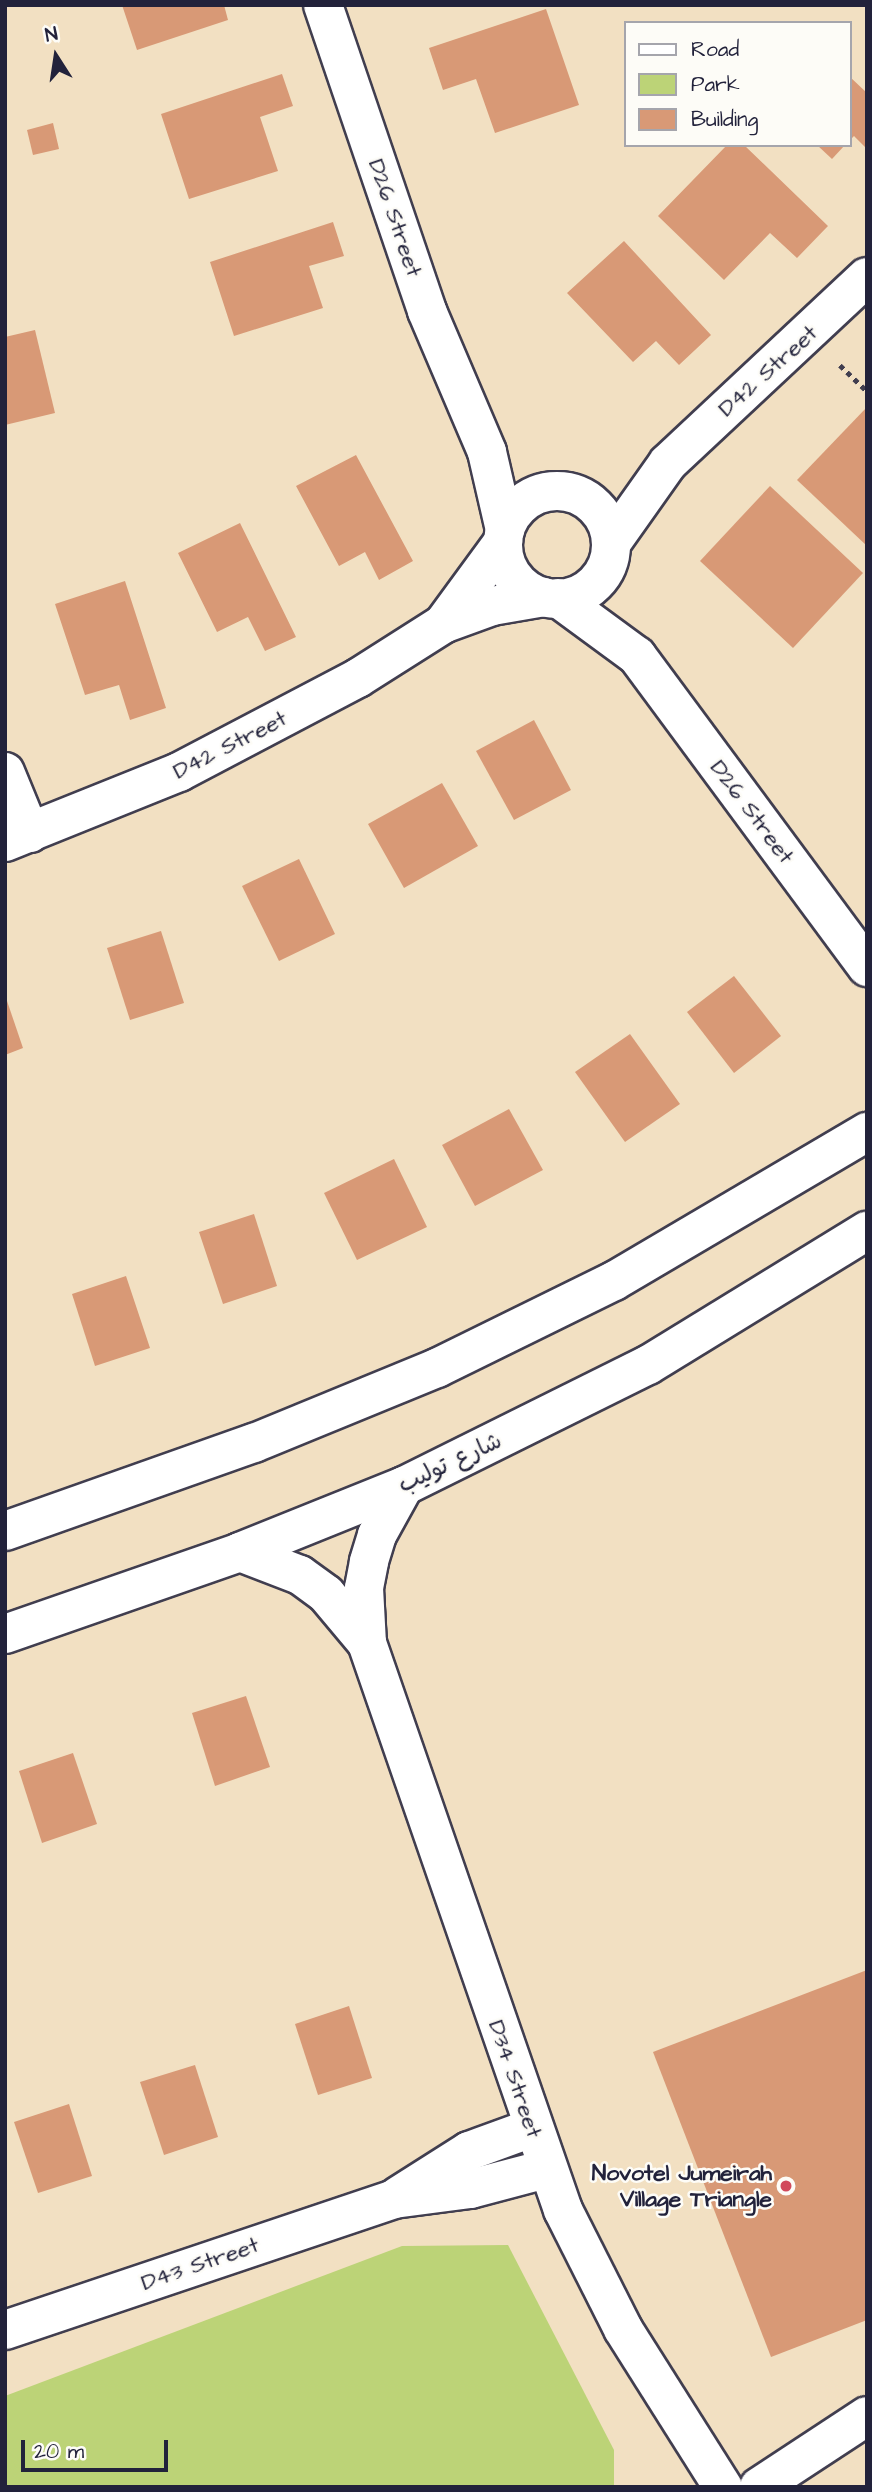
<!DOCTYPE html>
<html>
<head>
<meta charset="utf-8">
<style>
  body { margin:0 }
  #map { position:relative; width:872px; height:2492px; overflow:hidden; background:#f2e0c2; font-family:"Architects Daughter","Playpen Sans Arabic",sans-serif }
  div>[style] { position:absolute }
  .green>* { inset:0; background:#bcd377 }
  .building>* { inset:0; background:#d89976 }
  .path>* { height:4.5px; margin-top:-2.25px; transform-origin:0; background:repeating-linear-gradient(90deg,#413e4f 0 5px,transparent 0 10px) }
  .roads { filter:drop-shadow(2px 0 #413e4f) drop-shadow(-2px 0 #413e4f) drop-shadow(0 2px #413e4f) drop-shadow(0 -2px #413e4f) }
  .minor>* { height:38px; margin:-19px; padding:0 19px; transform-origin:19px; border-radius:19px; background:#fff }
  .minor>.ring { margin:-19px; padding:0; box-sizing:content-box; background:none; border:38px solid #fff; border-radius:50% }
  .dots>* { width:19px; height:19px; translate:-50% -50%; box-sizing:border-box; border:4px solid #fdfcf7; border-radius:50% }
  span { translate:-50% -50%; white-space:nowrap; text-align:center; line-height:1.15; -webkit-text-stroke:5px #fdfcf7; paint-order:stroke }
  .street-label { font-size:23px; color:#22223b }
  .poi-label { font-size:23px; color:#22223b; font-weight:700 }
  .right { translate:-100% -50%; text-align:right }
  .frame { position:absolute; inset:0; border:7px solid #22223b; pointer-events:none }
  .legend { position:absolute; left:624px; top:21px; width:228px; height:126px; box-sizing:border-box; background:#fdfcf7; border:2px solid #a5a5ac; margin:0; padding:9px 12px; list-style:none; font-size:21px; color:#22223b }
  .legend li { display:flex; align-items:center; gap:14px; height:35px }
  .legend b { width:35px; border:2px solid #a5a5ac }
  .north { position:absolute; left:21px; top:21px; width:70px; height:70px; -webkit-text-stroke:5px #fdfcf7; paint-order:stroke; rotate:348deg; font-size:19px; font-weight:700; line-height:28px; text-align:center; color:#22223b }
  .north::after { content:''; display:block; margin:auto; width:24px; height:32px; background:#22223b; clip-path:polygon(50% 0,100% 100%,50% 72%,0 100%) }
  .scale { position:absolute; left:21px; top:2440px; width:147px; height:32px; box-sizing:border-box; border:4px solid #22223b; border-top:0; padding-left:9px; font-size:21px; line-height:24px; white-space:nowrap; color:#22223b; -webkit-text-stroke:5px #fdfcf7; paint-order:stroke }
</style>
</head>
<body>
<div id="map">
  <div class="green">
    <div style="clip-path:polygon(508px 2245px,614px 2450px,614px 2487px,5px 2487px,5px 2396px,402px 2246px)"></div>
  </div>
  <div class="building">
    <div style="clip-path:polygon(122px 5px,224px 5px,228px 20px,137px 50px)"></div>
    <div style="clip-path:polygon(546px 9px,579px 105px,495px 133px,476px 79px,443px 90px,429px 48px)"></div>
    <div style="clip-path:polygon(282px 74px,293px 106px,260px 117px,278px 171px,189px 199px,161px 114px)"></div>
    <div style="clip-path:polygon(849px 76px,867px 93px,867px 149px,854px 136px,849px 141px)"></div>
    <div style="clip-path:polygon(53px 123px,59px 149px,33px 155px,27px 130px)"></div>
    <div style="clip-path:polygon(727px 145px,744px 145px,828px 226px,797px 258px,770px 233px,724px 280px,658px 216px)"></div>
    <div style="clip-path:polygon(817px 145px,845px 145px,832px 159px)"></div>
    <div style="clip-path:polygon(333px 222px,344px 256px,309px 266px,323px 308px,234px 336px,210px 262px)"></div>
    <div style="clip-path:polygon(624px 241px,711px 335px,679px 365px,656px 341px,633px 362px,567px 293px)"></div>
    <div style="clip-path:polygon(35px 330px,55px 413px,5px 425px,5px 337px)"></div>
    <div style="clip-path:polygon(867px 407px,867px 546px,797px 480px)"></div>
    <div style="clip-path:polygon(356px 455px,413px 561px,379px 580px,365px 552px,339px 566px,296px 486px)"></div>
    <div style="clip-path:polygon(770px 486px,863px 573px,793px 648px,700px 561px)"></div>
    <div style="clip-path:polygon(240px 523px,296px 637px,265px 651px,248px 617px,217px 632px,178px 553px)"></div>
    <div style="clip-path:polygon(125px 581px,166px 708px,130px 720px,119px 685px,85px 695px,55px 604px)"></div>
    <div style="clip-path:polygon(534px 720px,571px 790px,514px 820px,476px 751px)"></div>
    <div style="clip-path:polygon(442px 783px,478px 846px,404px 888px,368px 824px)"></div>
    <div style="clip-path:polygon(299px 859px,335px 934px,279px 961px,242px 886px)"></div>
    <div style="clip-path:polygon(161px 931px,184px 1003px,130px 1020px,107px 948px)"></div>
    <div style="clip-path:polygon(734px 976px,781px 1036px,734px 1073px,687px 1012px)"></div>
    <div style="clip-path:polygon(5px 995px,23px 1048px,5px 1055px)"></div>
    <div style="clip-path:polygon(630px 1034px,680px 1104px,625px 1142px,575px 1072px)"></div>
    <div style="clip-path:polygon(509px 1109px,543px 1170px,475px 1206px,442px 1145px)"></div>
    <div style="clip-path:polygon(394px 1159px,427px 1227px,357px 1260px,324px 1193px)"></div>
    <div style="clip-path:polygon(254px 1214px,277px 1286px,223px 1304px,199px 1232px)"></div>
    <div style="clip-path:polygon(126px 1276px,150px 1348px,95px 1366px,72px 1294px)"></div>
    <div style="clip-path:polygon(246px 1696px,270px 1767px,215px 1786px,192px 1713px)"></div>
    <div style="clip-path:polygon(73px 1753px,97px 1824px,42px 1843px,19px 1771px)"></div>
    <div style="clip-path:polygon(867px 1970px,867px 2320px,771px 2357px,653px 2052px)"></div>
    <div style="clip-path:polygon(349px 2006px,372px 2078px,318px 2095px,295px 2024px)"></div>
    <div style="clip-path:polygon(195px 2065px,218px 2137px,164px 2155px,140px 2082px)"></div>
    <div style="clip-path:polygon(69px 2104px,92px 2176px,38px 2193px,14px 2122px)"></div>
  </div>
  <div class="path">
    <div style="left:840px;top:365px;width:37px;rotate:44deg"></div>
  </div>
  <div class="roads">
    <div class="minor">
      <div style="left:323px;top:5px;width:323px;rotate:71.2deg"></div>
      <div style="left:427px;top:311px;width:153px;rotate:66.9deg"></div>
      <div style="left:487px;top:452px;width:80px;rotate:77deg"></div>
      <div class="ring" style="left:503px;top:491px;width:70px;height:70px"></div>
      <div style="left:612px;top:542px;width:97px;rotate:-54.7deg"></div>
      <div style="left:668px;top:463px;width:272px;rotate:-43.1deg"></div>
      <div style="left:558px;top:598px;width:98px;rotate:36.3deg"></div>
      <div style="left:637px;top:656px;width:387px;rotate:53.5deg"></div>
      <div style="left:443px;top:624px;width:102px;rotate:-53.8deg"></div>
      <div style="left:5px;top:772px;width:66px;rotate:67.7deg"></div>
      <div style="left:5px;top:842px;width:188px;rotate:-21.9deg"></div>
      <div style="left:179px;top:772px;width:202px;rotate:-27.7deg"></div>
      <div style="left:358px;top:678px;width:101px;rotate:-32.4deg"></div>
      <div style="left:443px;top:624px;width:52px;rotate:-20.2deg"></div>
      <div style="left:492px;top:606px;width:53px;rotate:-9.8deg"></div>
      <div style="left:404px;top:1486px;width:56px;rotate:118.9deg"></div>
      <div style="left:377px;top:1535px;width:28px;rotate:107deg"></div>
      <div style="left:369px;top:1562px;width:26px;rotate:101deg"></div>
      <div style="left:364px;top:1588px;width:55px;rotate:86.9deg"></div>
      <div style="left:367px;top:1643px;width:600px;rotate:70.93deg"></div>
      <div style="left:563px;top:2210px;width:133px;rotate:63.2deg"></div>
      <div style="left:623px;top:2329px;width:187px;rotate:57.7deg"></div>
      <div style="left:5px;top:1531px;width:264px;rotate:-19.5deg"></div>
      <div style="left:254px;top:1443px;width:198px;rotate:-22.3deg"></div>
      <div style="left:437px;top:1368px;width:197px;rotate:-26.2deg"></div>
      <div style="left:614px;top:1281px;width:294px;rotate:-30.5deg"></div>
      <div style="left:240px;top:1552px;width:64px;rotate:21deg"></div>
      <div style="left:300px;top:1575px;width:32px;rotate:36deg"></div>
      <div style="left:326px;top:1594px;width:64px;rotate:50.1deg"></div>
      <div style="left:5px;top:1634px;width:249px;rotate:-19.2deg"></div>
      <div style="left:240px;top:1552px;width:177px;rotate:-21.9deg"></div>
      <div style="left:404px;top:1486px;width:272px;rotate:-26.4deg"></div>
      <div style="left:648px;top:1365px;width:257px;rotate:-31.5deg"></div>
      <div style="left:398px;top:2196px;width:84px;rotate:-32.4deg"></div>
      <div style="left:469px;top:2151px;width:67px;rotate:-20.1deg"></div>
      <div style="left:5px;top:2330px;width:410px;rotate:-18.6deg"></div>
      <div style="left:394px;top:2199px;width:77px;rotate:-7.5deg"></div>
      <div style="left:470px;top:2189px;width:79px;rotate:-14.7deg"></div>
      <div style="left:759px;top:2487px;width:129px;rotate:-33.3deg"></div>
    </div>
  </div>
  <div class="dots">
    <div style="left:786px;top:2186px;background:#d1495b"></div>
  </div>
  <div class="street-label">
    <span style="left:395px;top:218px;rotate:71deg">D26 Street</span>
    <span style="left:768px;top:371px;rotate:-42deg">D42 Street</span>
    <span style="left:230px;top:745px;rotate:-27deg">D42 Street</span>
    <span style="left:752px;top:812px;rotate:53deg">D26 Street</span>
    <span style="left:450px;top:1463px;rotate:-25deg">شارع توليب</span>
    <span style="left:515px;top:2079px;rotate:71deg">D34 Street</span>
    <span style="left:200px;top:2264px;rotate:-19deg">D43 Street</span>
  </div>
  <div class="poi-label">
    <span class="right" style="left:772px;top:2186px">Novotel Jumeirah<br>Village Triangle</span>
  </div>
  <div class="frame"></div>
  <ul class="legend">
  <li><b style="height:9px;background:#fff"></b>Road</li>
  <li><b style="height:19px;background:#bcd377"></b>Park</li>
  <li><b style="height:19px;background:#d89976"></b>Building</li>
  </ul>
  <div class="north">N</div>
  <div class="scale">20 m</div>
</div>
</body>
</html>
